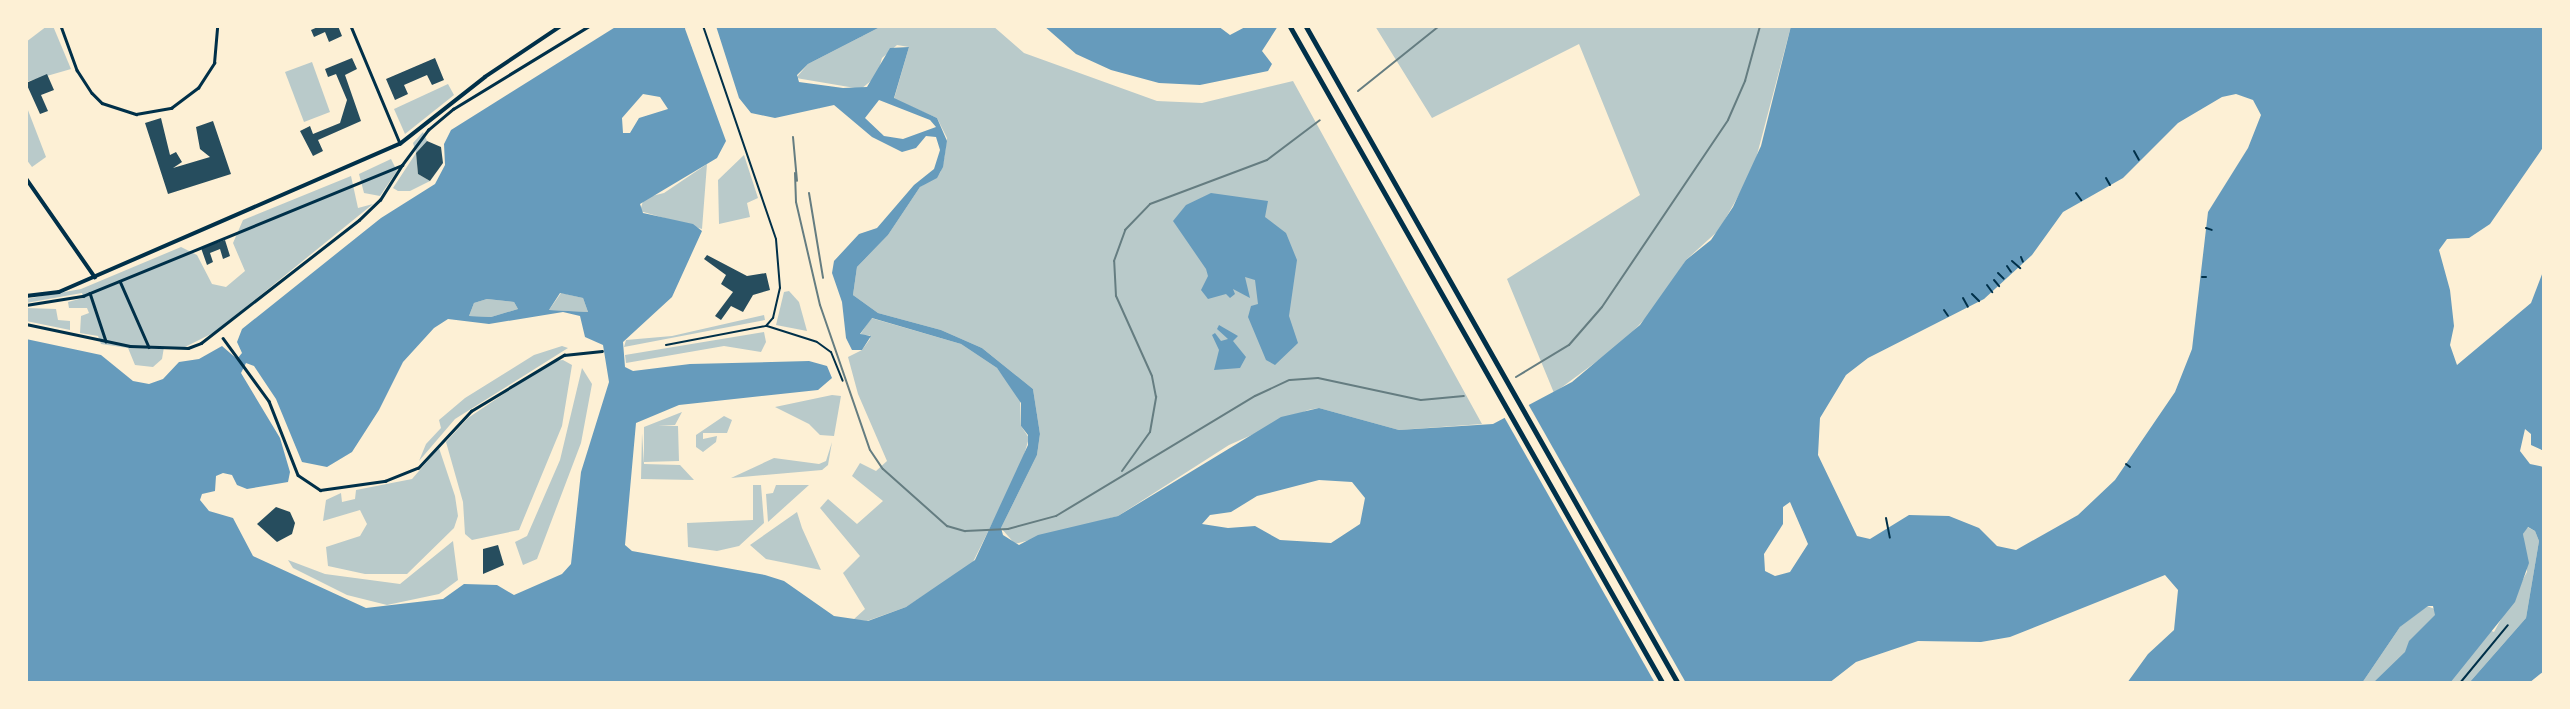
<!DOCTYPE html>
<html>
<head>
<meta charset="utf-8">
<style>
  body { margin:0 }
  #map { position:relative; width:2570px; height:709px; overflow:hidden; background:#fdf0d5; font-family:"Crimson Pro",serif }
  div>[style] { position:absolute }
  .green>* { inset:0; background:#b9caca }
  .water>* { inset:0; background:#669bbc }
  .pier>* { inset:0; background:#fdf0d5 }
  .building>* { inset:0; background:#264d5e }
  .path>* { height:2px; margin:-1px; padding:0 1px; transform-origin:1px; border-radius:1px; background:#003049 }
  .service>* { height:2px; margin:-1px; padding:0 1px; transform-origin:1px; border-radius:1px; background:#003049 }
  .pedestrian>* { height:2.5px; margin:-1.25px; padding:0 1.25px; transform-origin:1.25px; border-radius:1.25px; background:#003049 }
  .minor>* { height:2.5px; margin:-1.25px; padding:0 1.25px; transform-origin:1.25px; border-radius:1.25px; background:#003049 }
  .tertiary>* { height:3.5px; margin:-1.75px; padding:0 1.75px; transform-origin:1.75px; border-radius:1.75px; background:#003049 }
  .primary>* { height:4.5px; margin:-2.25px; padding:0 2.25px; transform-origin:2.25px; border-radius:2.25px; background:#003049 }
  .rail>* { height:2px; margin:-1px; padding:0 1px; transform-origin:1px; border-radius:1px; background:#657d81 }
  span { translate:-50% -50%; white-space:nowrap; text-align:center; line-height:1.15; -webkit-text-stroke:5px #fdf0d5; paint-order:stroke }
  .frame { position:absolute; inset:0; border:28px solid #fdf0d5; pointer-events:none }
</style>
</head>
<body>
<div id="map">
  <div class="green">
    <div style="clip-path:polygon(47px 26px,53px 26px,71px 69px,26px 82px,26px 42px)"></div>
    <div style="clip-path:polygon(882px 26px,993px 26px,1024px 53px,1157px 101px,1202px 103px,1293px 81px,1482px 424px,1399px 430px,1319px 408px,1308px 410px,1229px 445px,1118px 516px,1015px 544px,1001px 528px,1037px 455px,1040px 434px,1033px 389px,982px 348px,941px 330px,878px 313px,853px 295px,857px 267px,888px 235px,920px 187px,940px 173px,944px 160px,947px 138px,937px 118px,894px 99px,909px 47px,897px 45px,882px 58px,877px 76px,861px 89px,796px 78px,808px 64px)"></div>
    <div style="clip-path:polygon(1375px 26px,1791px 26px,1753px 170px,1719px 230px,1686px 260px,1656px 307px,1623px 342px,1554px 393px,1507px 279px,1640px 195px,1579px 44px,1432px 118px)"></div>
    <div style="clip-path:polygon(312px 62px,330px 112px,304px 122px,285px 72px)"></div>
    <div style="clip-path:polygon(448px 84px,454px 95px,405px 134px,394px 109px)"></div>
    <div style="clip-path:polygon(26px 105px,46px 157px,32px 167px,26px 159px)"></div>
    <div style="clip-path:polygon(423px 132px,427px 141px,416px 153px,418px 174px,430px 181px,410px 191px,398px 191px,393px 188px,416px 153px,413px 143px)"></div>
    <div style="clip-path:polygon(744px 155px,758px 198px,747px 203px,750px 217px,719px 224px,718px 180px)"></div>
    <div style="clip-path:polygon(391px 159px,397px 171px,380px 196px,364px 193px,359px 174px)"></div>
    <div style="clip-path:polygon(707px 164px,702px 229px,640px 211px,644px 198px,664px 193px)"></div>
    <div style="clip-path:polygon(351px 176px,358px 208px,373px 204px,215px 332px,185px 347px,164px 347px,162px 359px,153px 367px,135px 365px,128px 348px,101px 344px,98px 336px,80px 333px,81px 316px,89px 313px,87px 308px,69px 308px,68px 302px,83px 298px,82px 293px,26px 303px,26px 299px,81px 289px,181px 247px,197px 255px,212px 284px,226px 287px,245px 271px,233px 243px,243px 220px)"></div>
    <div style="clip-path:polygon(789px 291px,799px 302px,807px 331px,776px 325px,784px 292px)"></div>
    <div style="clip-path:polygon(561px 293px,583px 298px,588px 312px,549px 310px)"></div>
    <div style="clip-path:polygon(487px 299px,514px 302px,518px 309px,491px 317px,469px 316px,474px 303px)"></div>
    <div style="clip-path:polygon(26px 308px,56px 309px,58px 320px,70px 321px,70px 330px,26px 321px)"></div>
    <div style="clip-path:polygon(764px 315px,765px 320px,624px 347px,626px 340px,672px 336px)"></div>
    <div style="clip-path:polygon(871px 318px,961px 344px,997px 368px,1020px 399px,1021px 426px,1029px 438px,1021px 465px,972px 564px,906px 607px,867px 621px,853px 620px,865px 609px,843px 573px,860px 556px,820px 508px,828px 499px,857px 524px,883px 501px,852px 476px,860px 463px,876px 471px,887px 461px,858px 394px,848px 357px,862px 350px,870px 339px,870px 335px,860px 335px)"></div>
    <div style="clip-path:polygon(764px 332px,766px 342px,761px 352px,724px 346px,626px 363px,625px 355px)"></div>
    <div style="clip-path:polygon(562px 346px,568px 348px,455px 419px,419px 461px,426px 444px,441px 428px,439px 420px,465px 398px,534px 355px)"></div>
    <div style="clip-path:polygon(563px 360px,572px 365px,562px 426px,519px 530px,472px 540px,465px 534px,463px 502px,446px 442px,468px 418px,553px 361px)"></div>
    <div style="clip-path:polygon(582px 368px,592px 384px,581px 443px,537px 559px,523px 565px,515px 542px,527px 536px,560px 460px)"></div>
    <div style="clip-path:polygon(832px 395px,841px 396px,834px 436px,820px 435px,809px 424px,775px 407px)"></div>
    <div style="clip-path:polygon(682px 412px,675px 425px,658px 426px,678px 426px,679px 461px,644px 462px,644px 427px)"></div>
    <div style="clip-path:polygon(724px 416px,732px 420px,727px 433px,703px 433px,703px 439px,717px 436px,716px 442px,703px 452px,696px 447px,696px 435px)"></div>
    <div style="clip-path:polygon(642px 433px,644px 464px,680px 465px,694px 480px,641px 479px)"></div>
    <div style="clip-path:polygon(832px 442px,828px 465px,822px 470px,731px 478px,774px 458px,819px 464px,826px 461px)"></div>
    <div style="clip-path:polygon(439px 448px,455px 496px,458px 516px,454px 528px,407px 574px,365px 574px,328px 566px,326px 547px,360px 536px,367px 524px,360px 510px,323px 521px,326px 500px,341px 493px,342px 502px,355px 499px,356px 490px,412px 479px)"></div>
    <div style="clip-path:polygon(753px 485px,761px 485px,764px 523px,739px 546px,717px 551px,688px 547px,687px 523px,753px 520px)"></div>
    <div style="clip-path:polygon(776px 485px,809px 485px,768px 522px,766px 494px,773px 493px)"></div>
    <div style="clip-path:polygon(797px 512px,802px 528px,821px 570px,766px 559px,750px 545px)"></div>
    <div style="clip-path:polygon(2527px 527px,2535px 531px,2539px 541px,2526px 618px,2469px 683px,2362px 683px,2400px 627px,2427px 606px,2494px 632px,2527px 572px,2523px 534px)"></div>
    <div style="clip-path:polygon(453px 541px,458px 580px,439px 594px,387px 605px,347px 595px,293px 568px,288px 560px,325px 574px,400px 584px)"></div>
  </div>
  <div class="water">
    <div style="clip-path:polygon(evenodd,617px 26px,684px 26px,726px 141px,717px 158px,640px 204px,643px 213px,693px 224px,702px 231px,672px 297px,623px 342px,625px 367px,633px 371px,690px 364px,809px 361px,827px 366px,832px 378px,818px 390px,679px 405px,636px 423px,625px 545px,632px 551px,765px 575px,784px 581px,834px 616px,868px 621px,906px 607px,975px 560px,1028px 445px,1028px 435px,1021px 426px,1021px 403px,997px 368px,961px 344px,872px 318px,860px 334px,871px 336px,862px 350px,852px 350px,846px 338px,842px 302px,832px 273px,834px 261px,859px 234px,877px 228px,914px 185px,934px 169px,940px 150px,936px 137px,926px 136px,916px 148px,902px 152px,872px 137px,834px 105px,775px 118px,751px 113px,739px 98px,716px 26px,882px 26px,808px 64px,797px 75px,799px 82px,843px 88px,867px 87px,890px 48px,909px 47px,894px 98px,937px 118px,947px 141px,943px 167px,937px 178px,920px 187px,888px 235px,857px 267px,853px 295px,878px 313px,941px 330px,982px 348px,1033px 389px,1040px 434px,1037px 455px,1001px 528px,1003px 535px,1019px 545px,1038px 535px,1118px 516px,1281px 417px,1319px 408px,1399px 430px,1493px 424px,1572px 382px,1640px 325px,1686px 260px,1711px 240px,1733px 207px,1761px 146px,1791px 26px,2544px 26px,2544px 146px,2490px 224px,2469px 238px,2447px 239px,2439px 250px,2450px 290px,2454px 326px,2450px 345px,2457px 365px,2531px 303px,2544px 269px,2544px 451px,2531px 445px,2531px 434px,2525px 429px,2520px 451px,2530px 464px,2544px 467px,2544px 671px,2529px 683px,2469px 683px,2526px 618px,2539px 541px,2535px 531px,2528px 527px,2523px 534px,2529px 563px,2515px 602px,2450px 683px,2373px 683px,2405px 652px,2409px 641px,2435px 615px,2433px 606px,2428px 606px,2400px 627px,2362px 683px,2127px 683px,2148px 654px,2174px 630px,2178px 590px,2165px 575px,2010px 637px,1981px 642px,1918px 641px,1856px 662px,1829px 683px,26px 683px,26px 339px,101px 355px,133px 381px,149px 384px,163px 379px,179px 362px,199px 359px,222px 346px,237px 359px,242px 353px,237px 342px,242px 329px,381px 218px,435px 184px,445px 165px,444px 144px,451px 130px,617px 26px,643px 94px,660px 97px,668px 109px,639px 118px,630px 133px,623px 133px,622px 118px,643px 94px,617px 26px,2236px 94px,2253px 100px,2261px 115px,2248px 148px,2208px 212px,2192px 349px,2175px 392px,2115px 480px,2078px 515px,2016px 550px,1997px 546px,1979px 528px,1949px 516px,1909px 515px,1870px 539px,1857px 536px,1818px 455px,1820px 418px,1846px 375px,1868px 358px,1984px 299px,2032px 255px,2063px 212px,2123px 178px,2178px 123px,2222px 97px,2236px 94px,617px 26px,879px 100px,930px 120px,936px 127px,903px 139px,884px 136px,865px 118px,879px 100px,617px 26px,560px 293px,583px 298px,588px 312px,549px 310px,560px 293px,617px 26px,487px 299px,514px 302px,518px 309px,491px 317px,469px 316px,474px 303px,487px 299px,617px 26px,563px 312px,580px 316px,585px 337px,603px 345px,609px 382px,581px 472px,571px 564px,562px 574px,514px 595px,497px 585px,464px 584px,443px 599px,366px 608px,253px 556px,233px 518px,209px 511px,200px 500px,202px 494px,215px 491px,216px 476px,223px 473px,232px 475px,237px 485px,247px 489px,288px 482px,290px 472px,280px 438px,241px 373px,246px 363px,254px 366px,276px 399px,302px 462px,327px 467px,352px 452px,379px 410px,403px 362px,434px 328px,448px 319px,489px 324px,563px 312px,617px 26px,1319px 480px,1352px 482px,1365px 498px,1360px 524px,1331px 543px,1280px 540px,1255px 526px,1228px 528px,1202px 524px,1210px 515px,1231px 512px,1257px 496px,1319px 480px,617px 26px,1790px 502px,1808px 544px,1790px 572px,1775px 576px,1765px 571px,1764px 554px,1783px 524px,1783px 507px,1790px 502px)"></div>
    <div style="clip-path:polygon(1044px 26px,1218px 26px,1230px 35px,1247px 26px,1278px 26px,1262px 51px,1272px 64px,1268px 71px,1200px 85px,1159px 83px,1111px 70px,1076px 54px)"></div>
    <div style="clip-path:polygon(1211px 193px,1268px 201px,1265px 217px,1286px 233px,1297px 260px,1289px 316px,1298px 343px,1275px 365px,1266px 360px,1248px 317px,1251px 306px,1258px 304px,1255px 280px,1245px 277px,1250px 298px,1233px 289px,1235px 294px,1230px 298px,1226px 294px,1208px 299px,1201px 290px,1208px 276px,1206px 269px,1173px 221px,1186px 205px)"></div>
    <div style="clip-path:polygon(1219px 325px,1238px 336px,1233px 341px,1246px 357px,1240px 368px,1214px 370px,1219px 350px,1212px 335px,1215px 333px,1221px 341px,1228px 339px,1217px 329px)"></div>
  </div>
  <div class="pier">
    <div style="clip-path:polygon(1527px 402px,1686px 683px,1655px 683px,1503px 415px)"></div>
  </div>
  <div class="building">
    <div style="clip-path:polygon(320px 26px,338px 26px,342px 36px,329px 42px,325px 32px,314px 37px,311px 30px)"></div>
    <div style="clip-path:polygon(352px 58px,357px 69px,345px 75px,361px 121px,318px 140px,323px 151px,313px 156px,300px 131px,310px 126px,313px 134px,340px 123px,347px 100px,336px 74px,328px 77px,325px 69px)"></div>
    <div style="clip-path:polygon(435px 58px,444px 80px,432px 85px,427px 75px,404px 85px,408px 94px,395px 100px,386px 79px)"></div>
    <div style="clip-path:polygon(47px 74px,54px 90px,41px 95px,48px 111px,40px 114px,26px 83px)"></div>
    <div style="clip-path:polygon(161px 118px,170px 155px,176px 152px,182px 162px,173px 168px,210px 157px,200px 149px,196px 127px,213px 121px,231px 174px,168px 194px,145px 123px)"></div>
    <div style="clip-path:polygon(427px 141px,441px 147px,443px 163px,430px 181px,418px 174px,416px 153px)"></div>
    <div style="clip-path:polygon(225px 240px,230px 256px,223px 259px,220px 249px,210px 253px,213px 262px,207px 265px,201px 248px)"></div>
    <div style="clip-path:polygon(707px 255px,747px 276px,766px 273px,770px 290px,753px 295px,743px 312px,731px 306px,721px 320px,715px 316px,733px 292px,721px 284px,726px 275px,704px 259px)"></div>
    <div style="clip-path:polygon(276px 507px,290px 512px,295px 523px,292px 534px,277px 542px,257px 524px)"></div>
    <div style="clip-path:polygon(498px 545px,504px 565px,483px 574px,483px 549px)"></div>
  </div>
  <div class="path">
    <div style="left:2134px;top:151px;width:10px;rotate:61deg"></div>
    <div style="left:2106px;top:178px;width:8px;rotate:60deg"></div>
    <div style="left:2076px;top:193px;width:9px;rotate:54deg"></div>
    <div style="left:2206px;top:228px;width:6px;rotate:18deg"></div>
    <div style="left:2021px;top:257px;width:5px;rotate:68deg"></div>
    <div style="left:2012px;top:261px;width:11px;rotate:41deg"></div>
    <div style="left:2007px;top:266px;width:7px;rotate:56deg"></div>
    <div style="left:1998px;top:273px;width:8px;rotate:45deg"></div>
    <div style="left:2202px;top:277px;width:4px"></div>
    <div style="left:1994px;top:280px;width:8px;rotate:50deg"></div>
    <div style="left:1987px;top:285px;width:9px;rotate:54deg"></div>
    <div style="left:1972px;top:294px;width:10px;rotate:45deg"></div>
    <div style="left:1963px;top:298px;width:10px;rotate:61deg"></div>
    <div style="left:1944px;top:310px;width:7px;rotate:56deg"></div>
    <div style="left:2126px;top:464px;width:5px;rotate:37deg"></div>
    <div style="left:1886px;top:518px;width:20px;rotate:79deg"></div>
    <div style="left:2460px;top:683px;width:75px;rotate:-50.4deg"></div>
  </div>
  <div class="service">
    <div style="left:767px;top:326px;width:52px;rotate:17.7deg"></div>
    <div style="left:817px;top:342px;width:17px;rotate:36deg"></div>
    <div style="left:831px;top:352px;width:31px;rotate:68deg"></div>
    <div style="left:666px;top:345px;width:102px;rotate:-10.8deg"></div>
    <div style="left:766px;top:326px;width:11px;rotate:-49deg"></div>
    <div style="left:773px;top:318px;width:31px;rotate:-77deg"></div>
    <div style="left:780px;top:288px;width:49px;rotate:-94.7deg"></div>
    <div style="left:776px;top:239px;width:225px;rotate:-108.9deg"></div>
  </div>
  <div class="pedestrian">
    <div style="left:120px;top:281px;width:72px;rotate:66.3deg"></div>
    <div style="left:90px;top:293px;width:51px;rotate:71.6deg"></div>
    <div style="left:26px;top:305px;width:58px;rotate:-9deg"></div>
    <div style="left:83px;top:296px;width:345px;rotate:-22.3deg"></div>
    <div style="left:402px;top:165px;width:44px;rotate:-53.4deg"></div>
    <div style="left:428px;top:130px;width:33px;rotate:-40deg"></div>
    <div style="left:453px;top:109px;width:159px;rotate:-31.4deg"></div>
    <div style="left:26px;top:324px;width:106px;rotate:11.9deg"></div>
    <div style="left:130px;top:346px;width:58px;rotate:2deg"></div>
    <div style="left:188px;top:348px;width:14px;rotate:-21deg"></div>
    <div style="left:201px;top:343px;width:200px;rotate:-37.9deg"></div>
    <div style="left:359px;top:220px;width:29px;rotate:-44deg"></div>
    <div style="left:380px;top:200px;width:41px;rotate:-57.8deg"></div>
    <div style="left:223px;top:338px;width:78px;rotate:53.9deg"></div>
    <div style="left:269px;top:401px;width:79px;rotate:68.6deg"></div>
    <div style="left:298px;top:475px;width:27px;rotate:34deg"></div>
    <div style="left:320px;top:490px;width:66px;rotate:-7.9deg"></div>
    <div style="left:385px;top:481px;width:35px;rotate:-22deg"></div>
    <div style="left:418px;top:468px;width:78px;rotate:-47.1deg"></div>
    <div style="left:471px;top:411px;width:109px;rotate:-31.1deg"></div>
    <div style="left:564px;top:355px;width:38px;rotate:-6deg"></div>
  </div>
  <div class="minor">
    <div style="left:61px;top:26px;width:47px;rotate:70deg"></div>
    <div style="left:77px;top:70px;width:27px;rotate:57deg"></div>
    <div style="left:92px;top:93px;width:14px;rotate:45deg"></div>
    <div style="left:102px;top:103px;width:36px;rotate:18deg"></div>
    <div style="left:136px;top:114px;width:36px;rotate:-10deg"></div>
    <div style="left:171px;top:108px;width:34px;rotate:-37deg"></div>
    <div style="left:198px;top:88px;width:30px;rotate:-57deg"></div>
    <div style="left:214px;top:63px;width:37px;rotate:-85deg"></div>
    <div style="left:351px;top:26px;width:127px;rotate:67.3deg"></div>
  </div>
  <div class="tertiary">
    <div style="left:26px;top:178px;width:121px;rotate:55.1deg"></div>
    <div style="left:26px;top:296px;width:33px;rotate:-7deg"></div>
    <div style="left:59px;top:292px;width:372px;rotate:-23.5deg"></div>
    <div style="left:400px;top:144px;width:108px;rotate:-38.2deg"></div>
    <div style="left:485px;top:77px;width:92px;rotate:-33.9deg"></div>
  </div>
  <div class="primary">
    <div style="left:1290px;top:26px;width:755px;rotate:60.42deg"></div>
    <div style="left:1306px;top:26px;width:755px;rotate:60.48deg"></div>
  </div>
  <div class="rail">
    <div style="left:1358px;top:91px;width:104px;rotate:-38.7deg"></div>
    <div style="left:793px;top:137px;width:44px;rotate:84.8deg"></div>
    <div style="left:795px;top:173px;width:29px;rotate:88deg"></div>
    <div style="left:796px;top:202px;width:106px;rotate:76.9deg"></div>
    <div style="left:820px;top:305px;width:153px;rotate:71deg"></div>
    <div style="left:870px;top:450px;width:23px;rotate:56deg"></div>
    <div style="left:883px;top:469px;width:86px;rotate:41.7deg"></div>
    <div style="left:947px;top:526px;width:19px;rotate:16deg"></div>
    <div style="left:965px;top:531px;width:43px;rotate:-2.7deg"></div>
    <div style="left:1008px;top:529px;width:50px;rotate:-15.2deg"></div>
    <div style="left:1056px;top:516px;width:232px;rotate:-31.1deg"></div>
    <div style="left:1255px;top:396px;width:38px;rotate:-25deg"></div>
    <div style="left:1290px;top:380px;width:28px;rotate:-4deg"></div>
    <div style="left:1318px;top:378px;width:105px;rotate:12.1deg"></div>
    <div style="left:1421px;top:400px;width:43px;rotate:-5.3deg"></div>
    <div style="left:809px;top:193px;width:86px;rotate:80.6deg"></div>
    <div style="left:1516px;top:377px;width:62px;rotate:-31.1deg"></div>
    <div style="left:1569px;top:345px;width:50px;rotate:-49deg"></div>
    <div style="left:1602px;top:307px;width:225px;rotate:-56deg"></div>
    <div style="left:1728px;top:120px;width:43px;rotate:-66.4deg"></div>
    <div style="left:1745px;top:81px;width:57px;rotate:-74.7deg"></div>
    <div style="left:1122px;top:471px;width:48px;rotate:-54.3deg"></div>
    <div style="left:1150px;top:432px;width:36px;rotate:-80deg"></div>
    <div style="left:1156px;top:397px;width:21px;rotate:-101deg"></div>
    <div style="left:1152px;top:376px;width:88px;rotate:-114.2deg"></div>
    <div style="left:1116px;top:296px;width:35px;rotate:-93deg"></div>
    <div style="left:1114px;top:261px;width:33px;rotate:-70deg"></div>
    <div style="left:1125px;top:230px;width:36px;rotate:-46deg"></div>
    <div style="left:1150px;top:204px;width:125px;rotate:-20.6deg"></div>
    <div style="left:1267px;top:160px;width:66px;rotate:-37deg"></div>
  </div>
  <div class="frame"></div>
</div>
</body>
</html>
